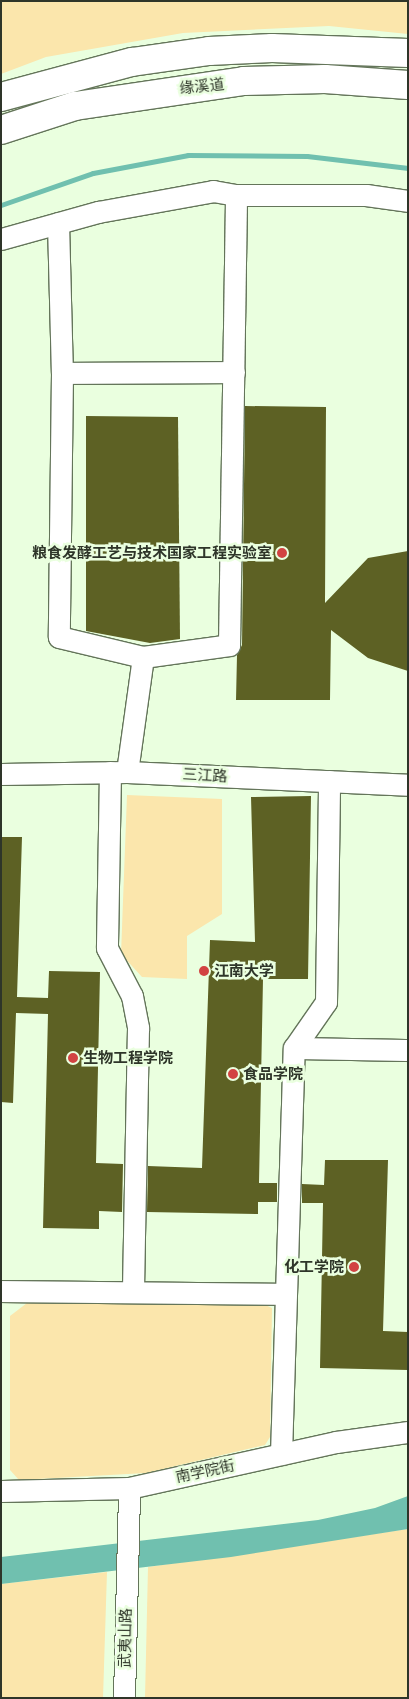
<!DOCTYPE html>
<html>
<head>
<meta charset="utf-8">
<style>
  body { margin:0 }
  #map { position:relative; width:409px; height:1699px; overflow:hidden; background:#eaffdf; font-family:"IBM Plex Sans","Noto Sans SC",sans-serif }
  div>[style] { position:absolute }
  .green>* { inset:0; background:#fbe6ac }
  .water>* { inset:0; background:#70c0af }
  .stream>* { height:5px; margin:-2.5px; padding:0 2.5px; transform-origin:2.5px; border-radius:2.5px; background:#70c0af }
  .building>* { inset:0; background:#5d6124 }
  .roads { filter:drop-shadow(1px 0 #64755a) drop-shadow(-1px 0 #64755a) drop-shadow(0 1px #64755a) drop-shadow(0 -1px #64755a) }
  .minor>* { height:21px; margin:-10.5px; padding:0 10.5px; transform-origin:10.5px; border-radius:10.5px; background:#fff }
  .major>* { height:28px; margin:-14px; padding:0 14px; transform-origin:14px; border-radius:14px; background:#fff }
  .dots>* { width:14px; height:14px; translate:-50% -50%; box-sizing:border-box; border:2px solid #eaffdf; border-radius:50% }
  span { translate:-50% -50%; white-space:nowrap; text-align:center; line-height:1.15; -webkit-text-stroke:5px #eaffdf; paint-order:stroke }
  .street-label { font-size:15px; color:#2e3529 }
  .poi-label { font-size:15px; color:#2e3529; font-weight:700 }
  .right { translate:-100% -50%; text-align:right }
  .left { translate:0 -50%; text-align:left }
  .frame { position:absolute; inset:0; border:2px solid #2e3529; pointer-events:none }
</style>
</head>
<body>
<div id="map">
  <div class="green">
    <div style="clip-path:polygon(1px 1px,408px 1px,408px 34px,329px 26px,183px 33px,46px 57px,1px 74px)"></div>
    <div style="clip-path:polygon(127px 795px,222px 799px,222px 914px,187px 936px,187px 979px,142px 977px,121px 954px)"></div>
    <div style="clip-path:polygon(27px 1303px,263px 1304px,272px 1308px,270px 1437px,265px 1445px,146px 1473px,19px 1480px,10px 1470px,10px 1316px)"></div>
    <div style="clip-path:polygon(408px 1529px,408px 1698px,145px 1698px,148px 1567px)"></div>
    <div style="clip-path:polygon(107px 1572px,103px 1698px,1px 1698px,1px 1584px)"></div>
  </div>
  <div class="water">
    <div style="clip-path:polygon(408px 1496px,408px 1529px,231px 1557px,1px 1584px,1px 1557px,318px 1520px,375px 1508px)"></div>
  </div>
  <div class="stream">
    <div style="left:1px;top:205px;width:97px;rotate:-19.2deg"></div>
    <div style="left:93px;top:173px;width:97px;rotate:-10.7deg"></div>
    <div style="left:188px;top:155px;width:119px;rotate:0.5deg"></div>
    <div style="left:307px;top:156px;width:102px;rotate:6.8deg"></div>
  </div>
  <div class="building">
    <div style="clip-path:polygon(245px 406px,326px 407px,325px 603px,368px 558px,408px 551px,408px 671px,368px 658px,331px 630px,330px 700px,236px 700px,237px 655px,242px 645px)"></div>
    <div style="clip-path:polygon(86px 416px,178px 417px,180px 639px,150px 643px,86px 631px)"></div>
    <div style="clip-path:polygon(311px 796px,308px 979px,263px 979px,259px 1183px,277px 1183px,277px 1202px,258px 1202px,258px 1214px,147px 1212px,148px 1166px,202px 1168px,210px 940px,255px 942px,251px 797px)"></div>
    <div style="clip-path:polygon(1px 837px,22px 837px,17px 997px,48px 998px,49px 971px,100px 972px,96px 1163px,123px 1164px,122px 1212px,99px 1211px,99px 1229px,43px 1228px,48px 1014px,16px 1013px,13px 1103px,1px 1102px)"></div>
    <div style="clip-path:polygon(325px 1160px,388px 1160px,383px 1331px,408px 1332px,408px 1370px,320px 1368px,323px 1203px,302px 1203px,302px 1184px,324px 1185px)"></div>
  </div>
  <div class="roads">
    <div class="minor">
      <div style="left:58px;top:223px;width:150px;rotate:88.5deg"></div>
      <div style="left:62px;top:373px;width:264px;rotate:90.7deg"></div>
      <div style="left:59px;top:637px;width:86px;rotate:13.4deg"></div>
      <div style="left:143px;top:657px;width:87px;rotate:-7.9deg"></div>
      <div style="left:229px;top:645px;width:450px;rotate:-89.1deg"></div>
      <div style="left:1px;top:239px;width:101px;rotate:-15.6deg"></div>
      <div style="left:98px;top:212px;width:117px;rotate:-10.3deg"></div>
      <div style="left:213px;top:191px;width:23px;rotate:10deg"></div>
      <div style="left:236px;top:195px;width:130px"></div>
      <div style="left:366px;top:195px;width:42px;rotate:8.1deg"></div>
      <div style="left:62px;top:373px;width:172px;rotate:-0.3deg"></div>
      <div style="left:110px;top:772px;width:176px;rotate:91deg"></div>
      <div style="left:107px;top:948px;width:54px;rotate:62.5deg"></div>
      <div style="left:132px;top:996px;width:33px;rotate:79deg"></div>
      <div style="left:138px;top:1028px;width:264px;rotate:91.1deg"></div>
      <div style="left:127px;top:772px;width:116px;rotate:-82.1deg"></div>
      <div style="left:1px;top:774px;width:126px;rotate:-0.9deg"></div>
      <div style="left:127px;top:772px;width:281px;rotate:2.6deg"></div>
      <div style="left:294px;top:1048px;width:114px;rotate:1deg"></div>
      <div style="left:1px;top:1291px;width:285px;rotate:0.6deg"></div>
      <div style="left:281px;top:1454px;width:406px;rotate:-88.2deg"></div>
      <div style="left:294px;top:1048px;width:56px;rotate:-55.2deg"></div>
      <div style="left:326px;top:1002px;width:221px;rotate:-89.2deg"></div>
      <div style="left:1px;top:1491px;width:128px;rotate:-1.3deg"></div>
      <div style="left:129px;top:1488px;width:212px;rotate:-12.5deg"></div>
      <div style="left:336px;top:1442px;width:73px;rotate:-7.9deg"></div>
      <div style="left:124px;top:1698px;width:210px;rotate:-88.6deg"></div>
    </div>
    <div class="major">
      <div style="left:1px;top:97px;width:136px;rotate:-15deg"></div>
      <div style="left:132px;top:62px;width:78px;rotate:-8.1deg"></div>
      <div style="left:209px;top:51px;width:63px;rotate:-2.7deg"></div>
      <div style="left:272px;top:48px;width:136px;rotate:2.1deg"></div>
      <div style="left:1px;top:130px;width:78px;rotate:-18deg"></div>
      <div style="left:75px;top:106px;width:171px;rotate:-8.4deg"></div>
      <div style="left:244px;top:81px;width:81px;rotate:-1.4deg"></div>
      <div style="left:325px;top:79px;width:83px;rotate:4.1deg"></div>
    </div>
  </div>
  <div class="dots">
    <div style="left:282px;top:553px;background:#d24342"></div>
    <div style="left:204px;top:971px;background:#d24342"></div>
    <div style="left:73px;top:1058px;background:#d24342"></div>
    <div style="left:233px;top:1074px;background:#d24342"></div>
    <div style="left:354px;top:1267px;background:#d24342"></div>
  </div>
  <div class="street-label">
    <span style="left:202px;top:86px;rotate:-6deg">缘溪道</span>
    <span style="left:205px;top:775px;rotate:3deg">三江路</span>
    <span style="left:205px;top:1471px;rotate:-12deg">南学院街</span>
    <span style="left:125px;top:1638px;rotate:-89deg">武夷山路</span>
  </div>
  <div class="poi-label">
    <span class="right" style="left:272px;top:553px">粮食发酵工艺与技术国家工程实验室</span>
    <span class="left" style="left:214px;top:971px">江南大学</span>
    <span class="left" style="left:83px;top:1058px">生物工程学院</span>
    <span class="left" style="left:243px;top:1074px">食品学院</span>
    <span class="right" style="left:344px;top:1267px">化工学院</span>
  </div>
  <div class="frame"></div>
</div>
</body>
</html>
